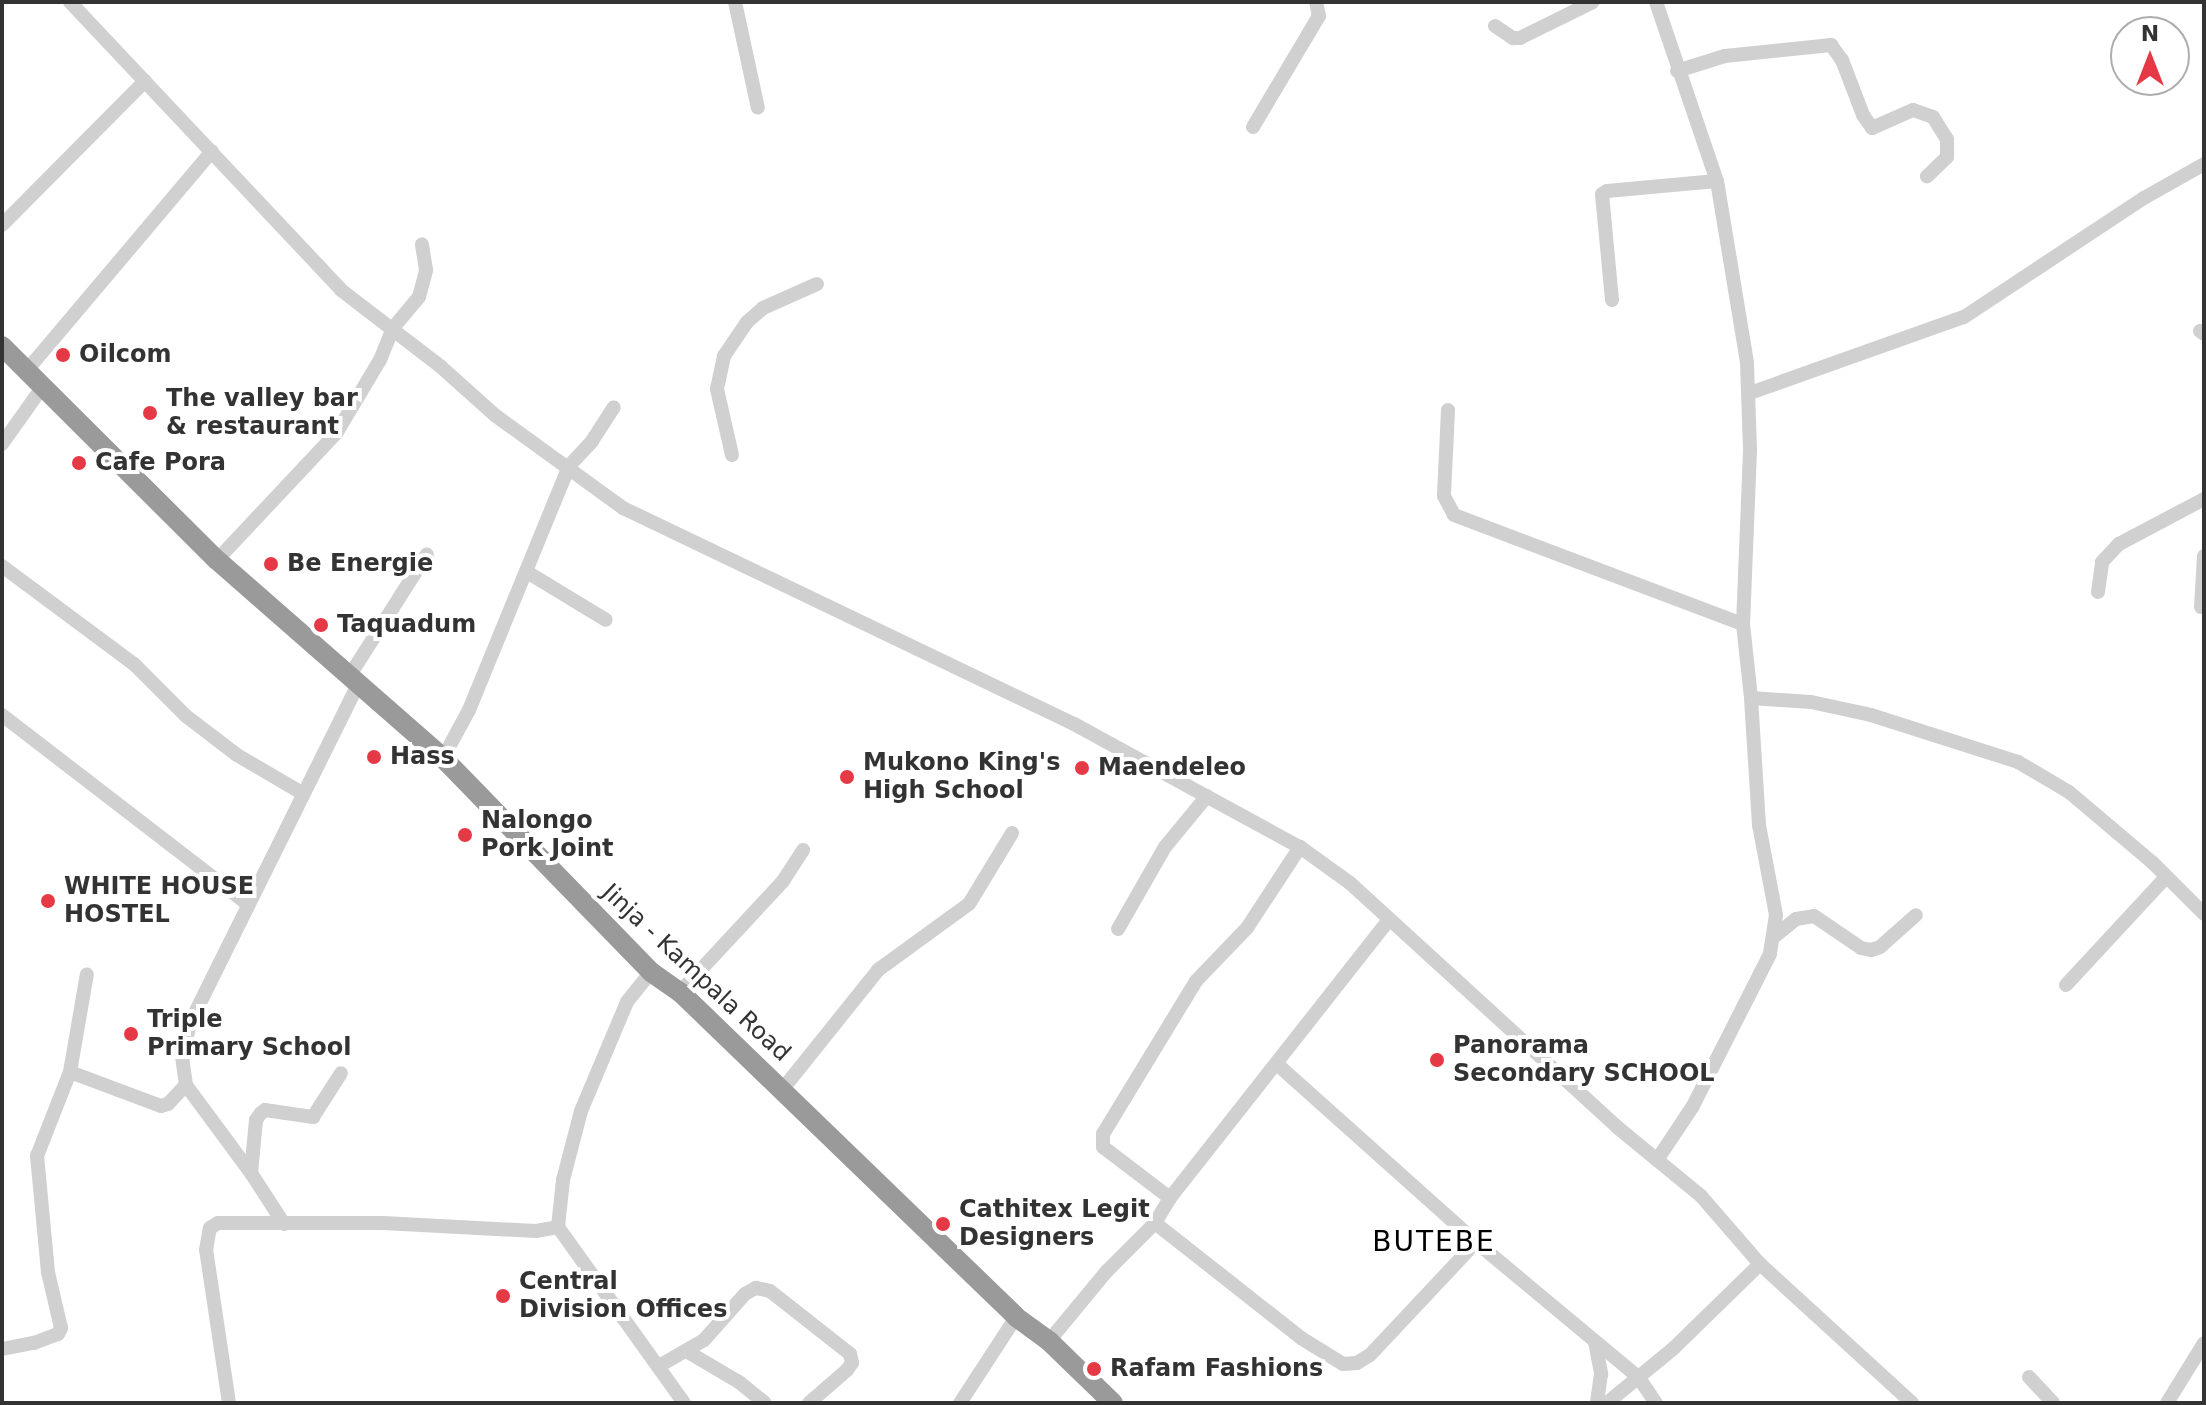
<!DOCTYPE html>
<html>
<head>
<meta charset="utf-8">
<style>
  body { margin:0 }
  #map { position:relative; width:2206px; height:1405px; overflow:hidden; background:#fff; font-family:"DejaVu Sans",sans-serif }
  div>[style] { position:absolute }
  .minor>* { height:14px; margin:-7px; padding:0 7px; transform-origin:7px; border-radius:7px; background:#d0d0d0 }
  .highway>* { height:20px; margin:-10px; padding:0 10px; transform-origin:10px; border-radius:10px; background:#9a9a9a }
  .dots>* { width:22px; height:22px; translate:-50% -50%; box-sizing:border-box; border:4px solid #fff; border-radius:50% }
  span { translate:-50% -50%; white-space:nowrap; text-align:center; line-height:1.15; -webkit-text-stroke:8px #fff; paint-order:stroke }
  .poi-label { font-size:24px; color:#333; font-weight:700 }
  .left { translate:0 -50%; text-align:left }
  .street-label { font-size:24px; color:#333 }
  .quarter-label { font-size:28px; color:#000; letter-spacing:2px }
  .frame { position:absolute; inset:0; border:4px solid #333; pointer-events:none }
  .north { position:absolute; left:2110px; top:16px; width:80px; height:80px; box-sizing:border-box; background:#fff; border:2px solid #adadad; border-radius:50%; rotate:0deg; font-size:22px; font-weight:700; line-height:32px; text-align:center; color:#333 }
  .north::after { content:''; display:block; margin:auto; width:28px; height:36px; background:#e63946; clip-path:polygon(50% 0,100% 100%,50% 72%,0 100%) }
</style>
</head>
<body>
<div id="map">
  <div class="minor">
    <div style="left:70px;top:2px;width:395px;rotate:46.7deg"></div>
    <div style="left:341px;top:290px;width:125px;rotate:37.5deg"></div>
    <div style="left:440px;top:366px;width:75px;rotate:41.8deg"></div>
    <div style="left:496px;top:416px;width:157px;rotate:35.9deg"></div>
    <div style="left:623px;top:508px;width:500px;rotate:25.59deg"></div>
    <div style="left:1074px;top:724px;width:257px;rotate:28.6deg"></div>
    <div style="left:1300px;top:847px;width:62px;rotate:35.8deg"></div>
    <div style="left:1350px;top:883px;width:362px;rotate:42.4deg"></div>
    <div style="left:1617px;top:1127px;width:109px;rotate:39.4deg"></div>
    <div style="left:1701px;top:1196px;width:90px;rotate:49.1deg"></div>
    <div style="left:1760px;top:1264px;width:120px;rotate:135.7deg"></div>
    <div style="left:1674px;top:1348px;width:87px;rotate:140.6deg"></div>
    <div style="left:735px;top:2px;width:108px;rotate:77.8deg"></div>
    <div style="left:1656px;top:2px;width:189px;rotate:71.2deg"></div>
    <div style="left:1717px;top:181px;width:184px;rotate:80.6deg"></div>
    <div style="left:1747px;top:363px;width:88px;rotate:88deg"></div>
    <div style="left:1750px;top:451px;width:173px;rotate:92.3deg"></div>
    <div style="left:1743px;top:624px;width:74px;rotate:83.8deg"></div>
    <div style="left:1751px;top:698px;width:127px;rotate:86.4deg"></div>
    <div style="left:1759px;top:825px;width:92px;rotate:79.3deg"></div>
    <div style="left:1776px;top:915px;width:39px;rotate:99deg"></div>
    <div style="left:1770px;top:954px;width:170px;rotate:116.9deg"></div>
    <div style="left:1693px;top:1106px;width:65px;rotate:123.7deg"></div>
    <div style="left:1495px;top:26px;width:22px;rotate:34deg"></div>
    <div style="left:1513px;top:38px;width:7px"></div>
    <div style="left:1520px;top:38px;width:81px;rotate:-26.3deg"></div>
    <div style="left:1677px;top:71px;width:50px;rotate:-17.4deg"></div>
    <div style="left:1725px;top:56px;width:107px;rotate:-5.9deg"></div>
    <div style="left:1831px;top:45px;width:19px;rotate:54deg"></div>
    <div style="left:1842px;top:60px;width:59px;rotate:69.1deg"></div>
    <div style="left:1863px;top:115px;width:16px;rotate:55deg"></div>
    <div style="left:1872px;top:128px;width:45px;rotate:-23.7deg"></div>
    <div style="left:1913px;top:110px;width:21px;rotate:19deg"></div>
    <div style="left:1933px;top:117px;width:26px;rotate:58deg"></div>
    <div style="left:1947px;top:139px;width:18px;rotate:90deg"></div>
    <div style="left:1947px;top:157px;width:28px;rotate:136deg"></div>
    <div style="left:1253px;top:127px;width:129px;rotate:-59.3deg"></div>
    <div style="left:1319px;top:16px;width:14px;rotate:-102deg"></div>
    <div style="left:2px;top:225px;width:203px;rotate:-45.2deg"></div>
    <div style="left:1612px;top:300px;width:106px;rotate:-95.4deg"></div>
    <div style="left:1602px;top:194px;width:6px;rotate:-31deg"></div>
    <div style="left:1607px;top:191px;width:110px;rotate:-5.2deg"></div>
    <div style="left:2200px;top:331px;width:5px;rotate:37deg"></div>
    <div style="left:28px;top:369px;width:285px;rotate:-49.8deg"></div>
    <div style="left:1750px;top:393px;width:227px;rotate:-19.6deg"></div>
    <div style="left:1964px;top:317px;width:216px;rotate:-33.5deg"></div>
    <div style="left:2144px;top:198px;width:69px;rotate:-29.5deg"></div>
    <div style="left:1448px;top:410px;width:86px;rotate:92.7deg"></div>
    <div style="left:1444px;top:496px;width:21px;rotate:62deg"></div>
    <div style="left:1454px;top:515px;width:309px;rotate:20.7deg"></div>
    <div style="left:2px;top:444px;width:72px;rotate:-54.6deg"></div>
    <div style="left:732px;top:455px;width:68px;rotate:-102.8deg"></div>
    <div style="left:717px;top:389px;width:34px;rotate:-78deg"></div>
    <div style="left:724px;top:356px;width:41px;rotate:-55.9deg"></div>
    <div style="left:747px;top:322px;width:21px;rotate:-41deg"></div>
    <div style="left:763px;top:308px;width:59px;rotate:-24deg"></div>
    <div style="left:217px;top:560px;width:175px;rotate:-46.8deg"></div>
    <div style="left:337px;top:432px;width:84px;rotate:-59.2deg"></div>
    <div style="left:380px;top:360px;width:35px;rotate:-68deg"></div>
    <div style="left:393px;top:328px;width:40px;rotate:-50deg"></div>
    <div style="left:419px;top:297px;width:28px;rotate:-75deg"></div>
    <div style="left:426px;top:270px;width:26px;rotate:-99deg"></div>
    <div style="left:2px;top:566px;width:164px;rotate:36.6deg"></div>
    <div style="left:134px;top:664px;width:74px;rotate:45deg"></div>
    <div style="left:186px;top:716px;width:64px;rotate:37.4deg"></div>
    <div style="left:237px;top:755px;width:75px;rotate:30.3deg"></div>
    <div style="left:527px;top:572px;width:92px;rotate:31.3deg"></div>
    <div style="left:2098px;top:592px;width:30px;rotate:-82deg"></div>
    <div style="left:2102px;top:562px;width:25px;rotate:-47deg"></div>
    <div style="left:2119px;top:544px;width:96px;rotate:-27.9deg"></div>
    <div style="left:2201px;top:607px;width:51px;rotate:-86.6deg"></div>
    <div style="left:350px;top:675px;width:143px;rotate:-57.5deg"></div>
    <div style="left:1751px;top:698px;width:60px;rotate:3.8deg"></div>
    <div style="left:1811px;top:702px;width:61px;rotate:12.2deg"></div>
    <div style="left:1871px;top:715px;width:154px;rotate:17.7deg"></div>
    <div style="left:2018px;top:762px;width:59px;rotate:30.5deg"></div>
    <div style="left:2069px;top:792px;width:110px;rotate:40.2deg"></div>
    <div style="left:2153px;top:863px;width:72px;rotate:45deg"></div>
    <div style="left:2px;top:715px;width:309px;rotate:37.6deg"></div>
    <div style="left:443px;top:758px;width:55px;rotate:-61.6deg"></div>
    <div style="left:469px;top:710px;width:264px;rotate:-67.7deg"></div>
    <div style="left:569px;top:466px;width:34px;rotate:-47deg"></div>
    <div style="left:592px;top:441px;width:40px;rotate:-57.1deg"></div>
    <div style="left:1118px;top:929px;width:95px;rotate:-60.2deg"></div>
    <div style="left:1165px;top:847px;width:66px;rotate:-50.5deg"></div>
    <div style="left:1775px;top:936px;width:27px;rotate:-39deg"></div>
    <div style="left:1796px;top:919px;width:18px;rotate:-9deg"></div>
    <div style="left:1814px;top:916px;width:57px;rotate:34.2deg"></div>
    <div style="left:1861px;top:948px;width:10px;rotate:11deg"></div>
    <div style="left:1871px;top:950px;width:9px;rotate:-18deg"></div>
    <div style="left:1880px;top:947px;width:48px;rotate:-41.6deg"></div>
    <div style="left:651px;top:972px;width:38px;rotate:129deg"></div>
    <div style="left:627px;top:1002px;width:118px;rotate:112.9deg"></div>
    <div style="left:581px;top:1111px;width:71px;rotate:104.6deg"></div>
    <div style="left:563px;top:1180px;width:47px;rotate:96.1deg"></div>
    <div style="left:558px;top:1227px;width:216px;rotate:54.4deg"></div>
    <div style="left:2066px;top:985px;width:147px;rotate:-47.2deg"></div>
    <div style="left:680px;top:992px;width:151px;rotate:-47.1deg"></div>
    <div style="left:783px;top:881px;width:37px;rotate:-57deg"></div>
    <div style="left:1278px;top:1065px;width:266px;rotate:41.8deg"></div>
    <div style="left:1476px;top:1242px;width:212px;rotate:39.8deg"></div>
    <div style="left:1639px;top:1378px;width:30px;rotate:56deg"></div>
    <div style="left:70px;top:1072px;width:97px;rotate:20.5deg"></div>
    <div style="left:161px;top:1106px;width:7px;rotate:-16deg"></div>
    <div style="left:168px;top:1104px;width:26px;rotate:-47deg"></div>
    <div style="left:782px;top:1090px;width:154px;rotate:-51.3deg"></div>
    <div style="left:878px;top:970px;width:112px;rotate:-36deg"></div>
    <div style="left:969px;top:904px;width:83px;rotate:-58.8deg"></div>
    <div style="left:251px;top:1173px;width:53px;rotate:-84.6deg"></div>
    <div style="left:256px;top:1120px;width:9px;rotate:-54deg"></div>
    <div style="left:261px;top:1113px;width:5px;rotate:-37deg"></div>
    <div style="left:265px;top:1110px;width:49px;rotate:8.3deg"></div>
    <div style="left:313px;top:1117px;width:52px;rotate:-57.5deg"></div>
    <div style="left:1170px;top:1198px;width:84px;rotate:-142.7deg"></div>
    <div style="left:1103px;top:1147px;width:13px;rotate:-90deg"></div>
    <div style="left:1103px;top:1134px;width:179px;rotate:-58.7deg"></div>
    <div style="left:1196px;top:981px;width:74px;rotate:-46.1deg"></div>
    <div style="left:1247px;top:928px;width:97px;rotate:-56.8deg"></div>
    <div style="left:1155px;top:1223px;width:186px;rotate:38.2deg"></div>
    <div style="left:1301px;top:1338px;width:49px;rotate:31.8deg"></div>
    <div style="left:1343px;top:1364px;width:14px;rotate:-4deg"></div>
    <div style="left:1357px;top:1363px;width:15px;rotate:-32deg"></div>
    <div style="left:1370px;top:1355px;width:155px;rotate:-46.8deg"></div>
    <div style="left:284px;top:1224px;width:61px;rotate:-122.9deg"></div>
    <div style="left:251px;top:1173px;width:109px;rotate:-126.5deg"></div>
    <div style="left:186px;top:1085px;width:29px;rotate:-98deg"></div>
    <div style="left:182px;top:1056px;width:34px;rotate:-76deg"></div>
    <div style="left:190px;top:1023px;width:381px;rotate:-63.6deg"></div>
    <div style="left:1760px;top:1264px;width:206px;rotate:42.4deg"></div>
    <div style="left:1049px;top:1341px;width:91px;rotate:-50.4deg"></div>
    <div style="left:1107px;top:1271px;width:68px;rotate:-45deg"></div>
    <div style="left:1155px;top:1223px;width:29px;rotate:-59deg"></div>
    <div style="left:1170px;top:1198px;width:352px;rotate:-51.8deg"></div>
    <div style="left:1595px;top:1342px;width:33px;rotate:79deg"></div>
    <div style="left:1601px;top:1374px;width:29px;rotate:98deg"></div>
    <div style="left:2px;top:1349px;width:33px;rotate:-11deg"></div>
    <div style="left:34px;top:1343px;width:26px;rotate:-21deg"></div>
    <div style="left:58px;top:1334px;width:7px;rotate:-63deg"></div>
    <div style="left:61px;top:1328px;width:57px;rotate:-103.1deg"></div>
    <div style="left:48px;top:1272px;width:117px;rotate:-95.4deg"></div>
    <div style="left:37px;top:1156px;width:90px;rotate:-68.6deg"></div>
    <div style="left:70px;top:1072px;width:99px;rotate:-80.2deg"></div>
    <div style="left:688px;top:1352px;width:59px;rotate:30.5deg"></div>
    <div style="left:739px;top:1382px;width:33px;rotate:39deg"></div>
    <div style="left:659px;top:1366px;width:52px;rotate:-30deg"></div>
    <div style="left:704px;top:1340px;width:62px;rotate:-48.3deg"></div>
    <div style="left:745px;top:1294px;width:13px;rotate:-29deg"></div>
    <div style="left:756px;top:1288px;width:14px;rotate:12deg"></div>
    <div style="left:770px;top:1291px;width:102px;rotate:38.2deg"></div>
    <div style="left:850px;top:1354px;width:9px;rotate:77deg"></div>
    <div style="left:852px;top:1363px;width:9px;rotate:126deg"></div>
    <div style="left:847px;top:1370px;width:50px;rotate:139deg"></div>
    <div style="left:2029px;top:1377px;width:35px;rotate:47deg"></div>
    <div style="left:229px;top:1403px;width:155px;rotate:-98.5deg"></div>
    <div style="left:206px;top:1250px;width:22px;rotate:-80deg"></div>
    <div style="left:210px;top:1228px;width:9px;rotate:-32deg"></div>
    <div style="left:218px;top:1223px;width:165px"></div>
    <div style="left:383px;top:1223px;width:153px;rotate:3deg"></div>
    <div style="left:536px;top:1231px;width:22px;rotate:-10deg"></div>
    <div style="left:960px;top:1403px;width:103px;rotate:-56.9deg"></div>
    <div style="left:2167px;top:1403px;width:70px;rotate:-58.3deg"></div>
  </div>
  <div class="highway">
    <div style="left:2px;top:346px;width:303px;rotate:44.9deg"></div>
    <div style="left:217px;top:560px;width:300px;rotate:41.2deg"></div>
    <div style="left:443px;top:758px;width:298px;rotate:45.8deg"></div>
    <div style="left:651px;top:972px;width:35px;rotate:35deg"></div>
    <div style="left:680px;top:992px;width:467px;rotate:44deg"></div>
    <div style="left:1016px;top:1317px;width:41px;rotate:36deg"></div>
    <div style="left:1049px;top:1341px;width:89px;rotate:44.1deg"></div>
  </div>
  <div class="dots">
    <div style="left:63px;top:355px;background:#e63946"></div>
    <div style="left:150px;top:413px;background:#e63946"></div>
    <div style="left:79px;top:463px;background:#e63946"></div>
    <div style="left:271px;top:564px;background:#e63946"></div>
    <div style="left:321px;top:625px;background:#e63946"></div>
    <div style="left:374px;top:757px;background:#e63946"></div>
    <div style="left:1082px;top:768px;background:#e63946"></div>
    <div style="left:847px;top:777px;background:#e63946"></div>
    <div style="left:465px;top:835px;background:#e63946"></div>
    <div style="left:48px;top:901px;background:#e63946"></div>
    <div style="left:131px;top:1034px;background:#e63946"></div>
    <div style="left:1437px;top:1060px;background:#e63946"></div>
    <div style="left:943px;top:1224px;background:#e63946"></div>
    <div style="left:503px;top:1296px;background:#e63946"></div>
    <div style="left:1094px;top:1369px;background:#e63946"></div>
  </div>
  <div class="poi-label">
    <span class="left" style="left:79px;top:355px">Oilcom</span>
    <span class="left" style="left:166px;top:413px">The valley bar<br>&amp; restaurant</span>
    <span class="left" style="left:95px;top:463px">Cafe Pora</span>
    <span class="left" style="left:287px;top:564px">Be Energie</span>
    <span class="left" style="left:337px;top:625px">Taquadum</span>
    <span class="left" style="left:390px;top:757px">Hass</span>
    <span class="left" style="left:863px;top:777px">Mukono King's<br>High School</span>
    <span class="left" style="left:1098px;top:768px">Maendeleo</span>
    <span class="left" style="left:481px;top:835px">Nalongo<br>Pork Joint</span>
    <span class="left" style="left:64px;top:901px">WHITE HOUSE<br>HOSTEL</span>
    <span class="left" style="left:147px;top:1034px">Triple<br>Primary School</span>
    <span class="left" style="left:1453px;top:1060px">Panorama<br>Secondary SCHOOL</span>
    <span class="left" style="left:959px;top:1224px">Cathitex Legit<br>Designers</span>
    <span class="left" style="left:519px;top:1296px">Central<br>Division Offices</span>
    <span class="left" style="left:1110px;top:1369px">Rafam Fashions</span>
  </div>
  <div class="street-label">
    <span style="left:696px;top:973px;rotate:43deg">Jinja - Kampala Road</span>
  </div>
  <div class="quarter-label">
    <span style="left:1434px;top:1242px">BUTEBE</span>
  </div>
  <div class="frame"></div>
  <div class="north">N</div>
</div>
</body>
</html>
